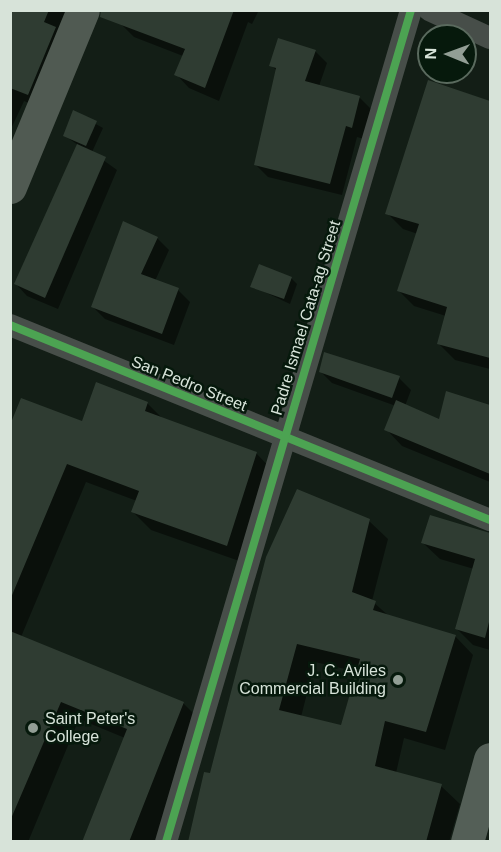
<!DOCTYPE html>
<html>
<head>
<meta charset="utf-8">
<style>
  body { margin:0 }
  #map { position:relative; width:501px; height:852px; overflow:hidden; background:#131e16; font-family:Arial,sans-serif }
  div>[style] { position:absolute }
  .shadow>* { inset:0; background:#0007 }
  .building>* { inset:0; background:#2f3c32 }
  .street>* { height:22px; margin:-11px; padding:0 11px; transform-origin:11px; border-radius:11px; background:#474e49 }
  .secondary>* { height:33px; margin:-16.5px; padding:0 16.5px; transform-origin:16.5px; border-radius:16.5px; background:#505a52 }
  .highway>* { height:33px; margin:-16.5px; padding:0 16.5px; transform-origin:16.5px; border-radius:16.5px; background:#545f57 }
  .cycleway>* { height:8px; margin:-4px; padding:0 4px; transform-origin:4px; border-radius:4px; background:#4ca352 }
  .dots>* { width:16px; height:16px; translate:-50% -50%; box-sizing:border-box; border:3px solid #06190c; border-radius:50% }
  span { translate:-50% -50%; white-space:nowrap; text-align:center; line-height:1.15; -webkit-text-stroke:5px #06190c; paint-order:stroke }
  .street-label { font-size:16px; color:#d7e3d9 }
  .poi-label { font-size:16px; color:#d7e3d9 }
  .right { translate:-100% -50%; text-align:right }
  .left { translate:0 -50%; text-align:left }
  .frame { position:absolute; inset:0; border:12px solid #d7e3d9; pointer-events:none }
  .north { position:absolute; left:417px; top:24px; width:60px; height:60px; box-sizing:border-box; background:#06190c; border:2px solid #5a6a5e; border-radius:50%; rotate:271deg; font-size:16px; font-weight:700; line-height:24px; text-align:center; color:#d7e3d9 }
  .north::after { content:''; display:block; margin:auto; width:21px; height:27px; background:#929e95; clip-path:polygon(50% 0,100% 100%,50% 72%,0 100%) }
</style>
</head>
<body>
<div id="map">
  <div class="shadow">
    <div style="clip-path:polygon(10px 10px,70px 11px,43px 109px,24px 101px,10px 131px)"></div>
    <div style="clip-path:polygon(125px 10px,259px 10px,252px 24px,248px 22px,219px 101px,189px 88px,176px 74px,183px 56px,134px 37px,120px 23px)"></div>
    <div style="clip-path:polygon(315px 51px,327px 63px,319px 86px,360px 98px,372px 110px,364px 139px,357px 137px,342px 195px,268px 177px,256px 165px,277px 71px,271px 65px)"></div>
    <div style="clip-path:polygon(429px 82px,490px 103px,490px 369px,455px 360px,439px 344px,446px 316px,414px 306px,398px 290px,418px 234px,403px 229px,387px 213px)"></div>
    <div style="clip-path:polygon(74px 112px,103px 128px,92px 152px,117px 170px,58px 309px,27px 296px,16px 284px,78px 145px,65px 136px)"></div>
    <div style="clip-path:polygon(157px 238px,169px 250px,155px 281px,178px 290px,190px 302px,174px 345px,105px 319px,93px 307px)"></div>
    <div style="clip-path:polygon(291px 278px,297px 284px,290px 304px,252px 286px)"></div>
    <div style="clip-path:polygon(320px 371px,399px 378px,411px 390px,405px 406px,440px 421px,447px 393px,490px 407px,490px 482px,402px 446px,386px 429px,396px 406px,332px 383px)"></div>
    <div style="clip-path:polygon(147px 403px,164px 420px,256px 453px,274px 472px,245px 563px,151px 530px,133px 512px,137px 501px,86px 482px,21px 637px,183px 703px,202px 722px,155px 842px,84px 842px,125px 738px,79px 719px,28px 842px,10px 842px,10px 429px,82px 423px)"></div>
    <div style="clip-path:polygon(431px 517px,490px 534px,490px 650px,473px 645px,456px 628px,474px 569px,440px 559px,423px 543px)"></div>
    <div style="clip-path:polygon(evenodd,369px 521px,388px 539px,372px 601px,390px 617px,455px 636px,473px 655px,445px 750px,404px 738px,396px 773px,441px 786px,460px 804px,449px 842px,191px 842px,211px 775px,369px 521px,315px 662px,358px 672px,342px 726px,301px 717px,315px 662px)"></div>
  </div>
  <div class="building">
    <div style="clip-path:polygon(10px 10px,49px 10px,44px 22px,56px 27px,28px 95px,10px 88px)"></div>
    <div style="clip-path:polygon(101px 10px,234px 10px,205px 88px,174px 75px,185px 49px,100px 17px)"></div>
    <div style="clip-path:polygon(278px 38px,316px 50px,305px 81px,360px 96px,352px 128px,346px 126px,330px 184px,254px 165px,276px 68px,269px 66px)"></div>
    <div style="clip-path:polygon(428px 80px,490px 101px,490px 358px,437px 344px,447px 307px,397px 291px,419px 224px,385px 214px)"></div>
    <div style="clip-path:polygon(73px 110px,97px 121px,86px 146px,63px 136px)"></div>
    <div style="clip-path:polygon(77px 144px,106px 157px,45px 298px,14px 284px)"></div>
    <div style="clip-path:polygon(123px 221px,158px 237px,141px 274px,179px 288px,162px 334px,91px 307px)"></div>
    <div style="clip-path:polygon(259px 264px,292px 277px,284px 299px,250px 287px)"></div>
    <div style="clip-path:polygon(324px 352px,400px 376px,392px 398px,319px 372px)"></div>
    <div style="clip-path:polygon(96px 382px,148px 402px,145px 411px,257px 452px,227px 546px,131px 512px,139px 491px,67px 464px,10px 600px,10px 425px,21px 398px,82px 421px)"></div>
    <div style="clip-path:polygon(446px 391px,490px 405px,490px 474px,384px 430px,396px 400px,439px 419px)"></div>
    <div style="clip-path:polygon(evenodd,297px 489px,370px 519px,352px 592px,376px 601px,373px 610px,456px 635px,426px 732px,385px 721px,375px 766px,442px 784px,426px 842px,188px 842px,204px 772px,210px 773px,266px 557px,297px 489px,297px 644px,360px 659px,341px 725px,279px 710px,297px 644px)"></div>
    <div style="clip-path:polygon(430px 515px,490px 533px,490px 618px,485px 638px,455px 629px,475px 559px,421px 543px)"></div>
    <div style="clip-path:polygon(10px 631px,184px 702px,129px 842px,82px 842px,127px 729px,61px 702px,10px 821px)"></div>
  </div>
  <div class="street">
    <div style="left:429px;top:10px;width:67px;rotate:24.7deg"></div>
    <div style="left:10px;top:325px;width:518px;rotate:22.11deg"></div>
    <div style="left:166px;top:842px;width:867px;rotate:-73.59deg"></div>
  </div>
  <div class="secondary">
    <div style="left:10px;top:187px;width:191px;rotate:-67.6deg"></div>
  </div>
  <div class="highway">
    <div style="left:467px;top:842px;width:86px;rotate:-74.5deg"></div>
  </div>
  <div class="cycleway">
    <div style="left:10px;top:325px;width:518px;rotate:22.11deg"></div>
    <div style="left:166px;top:842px;width:867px;rotate:-73.59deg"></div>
  </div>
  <div class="dots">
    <div style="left:398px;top:680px;background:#929e95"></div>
    <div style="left:33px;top:728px;background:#929e95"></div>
  </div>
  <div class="street-label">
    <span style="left:306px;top:318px;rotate:-73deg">Padre Ismael Cata-ag Street</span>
    <span style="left:189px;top:384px;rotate:22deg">San Pedro Street</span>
  </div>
  <div class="poi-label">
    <span class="right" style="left:386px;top:680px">J. C. Aviles<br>Commercial Building</span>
    <span class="left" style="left:45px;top:728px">Saint Peter's<br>College</span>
  </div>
  <div class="frame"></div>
  <div class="north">N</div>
</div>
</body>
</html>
